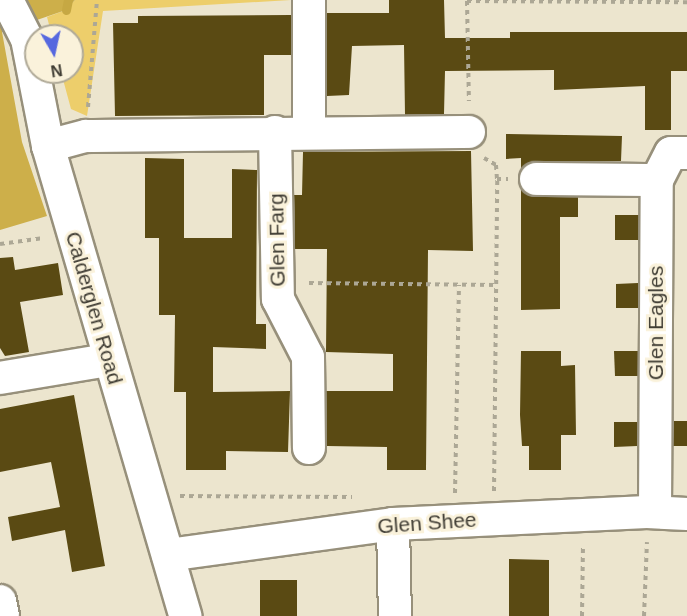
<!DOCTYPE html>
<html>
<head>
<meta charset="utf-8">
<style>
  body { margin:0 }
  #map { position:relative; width:687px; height:616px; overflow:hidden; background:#ece5ce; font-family:Helvetica,sans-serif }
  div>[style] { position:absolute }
  .green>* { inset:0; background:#edce6b }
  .forest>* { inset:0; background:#cdaf4a }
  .stream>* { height:9px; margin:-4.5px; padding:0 4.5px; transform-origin:4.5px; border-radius:4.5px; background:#c6a843 }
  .building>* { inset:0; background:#5a4a13 }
  .path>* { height:4px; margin-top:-2px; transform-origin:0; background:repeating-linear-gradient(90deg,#aca795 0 4.5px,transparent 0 9px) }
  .roads { filter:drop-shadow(2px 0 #97907b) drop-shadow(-2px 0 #97907b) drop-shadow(0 2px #97907b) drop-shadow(0 -2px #97907b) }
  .minor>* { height:32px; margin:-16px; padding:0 16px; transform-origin:16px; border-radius:16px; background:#fff }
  span { translate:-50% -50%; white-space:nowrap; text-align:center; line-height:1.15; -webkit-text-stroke:6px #faf2db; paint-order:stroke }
  .street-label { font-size:21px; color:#403d34 }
  .north { position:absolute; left:24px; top:24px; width:60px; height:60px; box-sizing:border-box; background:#faf2db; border:2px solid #b0aa98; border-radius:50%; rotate:171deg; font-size:16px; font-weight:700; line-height:24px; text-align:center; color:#403d34 }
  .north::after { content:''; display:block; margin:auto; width:21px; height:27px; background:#5668df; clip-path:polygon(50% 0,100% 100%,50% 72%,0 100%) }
</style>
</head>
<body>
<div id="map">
  <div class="green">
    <div style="clip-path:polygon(75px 0,291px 0,103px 11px,87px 116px,71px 109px,61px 72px,72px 72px,72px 36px,52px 36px,47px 17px,66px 10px)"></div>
  </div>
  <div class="forest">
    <div style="clip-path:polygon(0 0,75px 0,66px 10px,2px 32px,22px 142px,47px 216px,0 230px)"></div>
  </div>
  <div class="stream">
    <div style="left:66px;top:10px;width:10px;rotate:-79deg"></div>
  </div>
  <div class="building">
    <div style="clip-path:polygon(389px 0,444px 0,445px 38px,510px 38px,510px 32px,687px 32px,687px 71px,671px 71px,671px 130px,645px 130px,645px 86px,554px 90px,554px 70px,445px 71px,444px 114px,405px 115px,404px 45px,352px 46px,349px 95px,327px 96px,327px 13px,389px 13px)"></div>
    <div style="clip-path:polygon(291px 15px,291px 55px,264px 55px,264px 115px,115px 116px,113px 23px,138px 23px,138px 16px)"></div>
    <div style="clip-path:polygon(506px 134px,622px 136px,621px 161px,536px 161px,521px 169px,521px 158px,506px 159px)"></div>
    <div style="clip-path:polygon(471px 151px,473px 251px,428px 250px,426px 470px,387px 470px,387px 447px,327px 446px,326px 391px,393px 391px,393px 354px,326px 352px,327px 249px,295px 249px,294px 195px,302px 195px,303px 152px)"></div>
    <div style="clip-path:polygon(145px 158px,184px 159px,184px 238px,232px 238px,232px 169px,257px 170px,256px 324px,266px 324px,266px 349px,213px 347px,213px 392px,290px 391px,288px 452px,226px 451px,226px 470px,186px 470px,186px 392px,174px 392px,175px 315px,159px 315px,159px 238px,145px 238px)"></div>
    <div style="clip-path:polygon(521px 189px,535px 197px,578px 197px,578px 217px,560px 217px,560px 309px,521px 310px)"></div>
    <div style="clip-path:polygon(615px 215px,639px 215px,639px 240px,615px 240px)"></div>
    <div style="clip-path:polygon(13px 257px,15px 270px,58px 263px,63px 295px,20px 302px,29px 352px,5px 356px,0 348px,0 258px)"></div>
    <div style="clip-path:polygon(638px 283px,638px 308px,616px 308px,616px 284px)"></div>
    <div style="clip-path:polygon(521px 351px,561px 351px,561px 366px,575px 365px,576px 435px,561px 435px,561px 470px,529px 470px,529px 446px,522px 446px,520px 415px)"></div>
    <div style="clip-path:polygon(614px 351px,638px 351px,638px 376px,615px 376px)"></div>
    <div style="clip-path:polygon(74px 395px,105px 566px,72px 572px,65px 530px,12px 541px,8px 517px,60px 507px,51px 462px,0 472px,0 409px)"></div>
    <div style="clip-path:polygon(674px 421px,687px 421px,687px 446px,673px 446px)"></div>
    <div style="clip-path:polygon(614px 422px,638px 422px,637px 446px,614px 447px)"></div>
    <div style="clip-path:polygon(509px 559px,549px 560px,549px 616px,509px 616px)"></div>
    <div style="clip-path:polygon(260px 580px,297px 580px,297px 616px,260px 616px)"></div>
  </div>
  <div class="path">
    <div style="left:467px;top:1px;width:220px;rotate:0.3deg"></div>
    <div style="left:467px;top:1px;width:100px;rotate:88.9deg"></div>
    <div style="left:88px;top:107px;width:107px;rotate:-85.2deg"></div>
    <div style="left:484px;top:158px;width:14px;rotate:30deg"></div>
    <div style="left:496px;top:165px;width:14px;rotate:86deg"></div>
    <div style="left:0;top:244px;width:44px;rotate:-7.8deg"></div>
    <div style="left:309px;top:283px;width:187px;rotate:0.6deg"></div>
    <div style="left:494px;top:491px;width:312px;rotate:-89.4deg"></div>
    <div style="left:497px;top:179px;width:11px"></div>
    <div style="left:455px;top:493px;width:208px;rotate:-88.9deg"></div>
    <div style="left:180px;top:496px;width:172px;rotate:0.3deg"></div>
    <div style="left:582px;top:616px;width:70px;rotate:-89.2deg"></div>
    <div style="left:644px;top:616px;width:74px;rotate:-87.7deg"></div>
  </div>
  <div class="roads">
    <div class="minor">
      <div style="left:7px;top:0;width:44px;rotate:62.9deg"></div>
      <div style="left:27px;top:39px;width:109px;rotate:78.9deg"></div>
      <div style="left:48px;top:146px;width:490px;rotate:73.7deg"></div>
      <div style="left:309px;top:0;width:132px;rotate:90deg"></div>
      <div style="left:275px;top:132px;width:167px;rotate:89deg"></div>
      <div style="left:278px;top:299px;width:65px;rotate:62.7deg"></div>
      <div style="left:308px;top:357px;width:91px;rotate:89.4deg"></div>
      <div style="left:48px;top:146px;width:39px;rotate:-15deg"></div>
      <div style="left:86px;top:136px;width:383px;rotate:-0.6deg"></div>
      <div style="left:536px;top:179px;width:121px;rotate:0.5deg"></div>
      <div style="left:0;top:378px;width:109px;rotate:-9.5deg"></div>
      <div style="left:655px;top:512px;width:332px;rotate:-89.7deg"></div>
      <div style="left:657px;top:180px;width:30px;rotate:-63deg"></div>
      <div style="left:671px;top:153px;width:16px"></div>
      <div style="left:393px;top:524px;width:92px;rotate:88.8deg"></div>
      <div style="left:168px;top:555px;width:227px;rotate:-7.8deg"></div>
      <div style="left:393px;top:524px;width:254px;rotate:-2.7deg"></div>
      <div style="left:647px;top:512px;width:40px;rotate:2.9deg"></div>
      <div style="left:0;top:601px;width:15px;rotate:79deg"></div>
    </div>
  </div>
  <div class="street-label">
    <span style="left:277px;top:240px;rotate:-91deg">Glen Farg</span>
    <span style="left:94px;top:308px;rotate:74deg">Calderglen Road</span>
    <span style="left:656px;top:323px;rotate:-90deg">Glen Eagles</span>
    <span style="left:427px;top:523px;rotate:-4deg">Glen Shee</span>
  </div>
  <div class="north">N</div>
</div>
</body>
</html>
